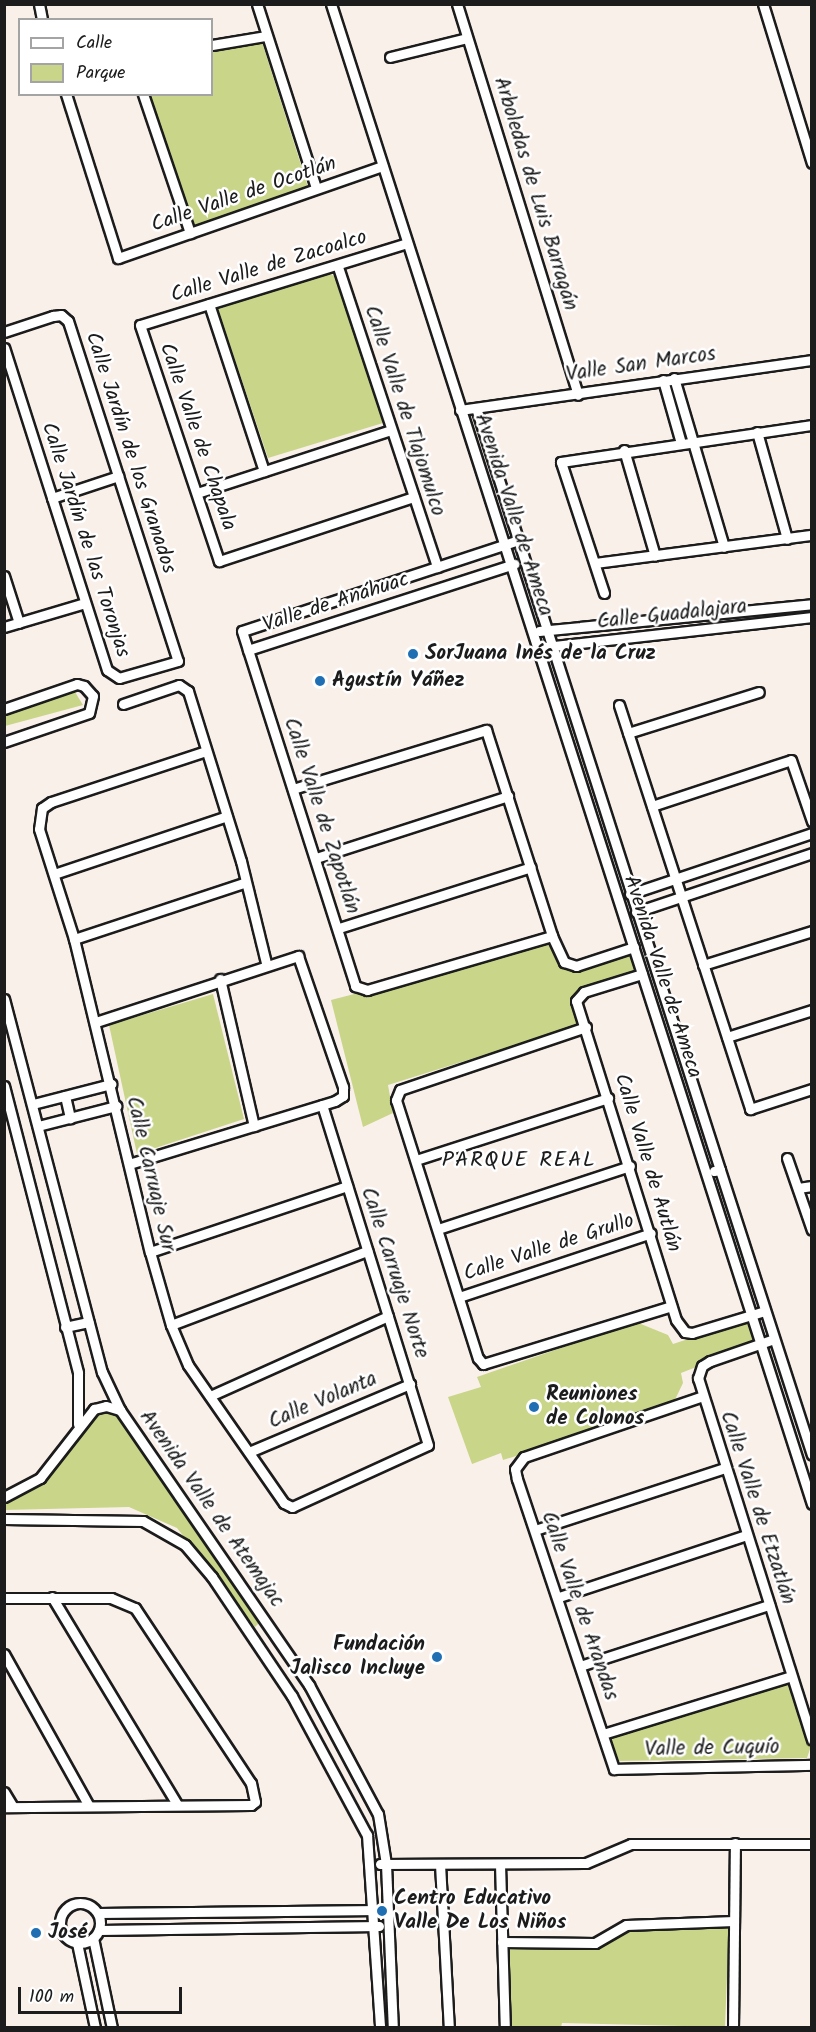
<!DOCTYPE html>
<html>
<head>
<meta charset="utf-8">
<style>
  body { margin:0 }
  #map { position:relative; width:816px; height:2032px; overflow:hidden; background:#faf0ea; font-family:Kalam,sans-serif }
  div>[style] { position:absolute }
  .green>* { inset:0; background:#c9d588 }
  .roads { filter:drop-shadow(2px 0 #1c1c1c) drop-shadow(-2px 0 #1c1c1c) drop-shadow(0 2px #1c1c1c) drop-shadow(0 -2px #1c1c1c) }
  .street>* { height:9px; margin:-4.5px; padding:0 4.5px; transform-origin:4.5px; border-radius:4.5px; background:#fff }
  .street>.ring { margin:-4.5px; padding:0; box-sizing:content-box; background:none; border:9px solid #fff; border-radius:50% }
  .dots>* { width:16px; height:16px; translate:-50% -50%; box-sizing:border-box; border:3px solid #fff; border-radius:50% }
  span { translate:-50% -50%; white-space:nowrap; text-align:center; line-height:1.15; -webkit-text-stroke:5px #fff; paint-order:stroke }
  .street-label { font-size:21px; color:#1c1c1c }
  .poi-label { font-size:21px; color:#1c1c1c; font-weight:700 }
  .left { translate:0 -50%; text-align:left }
  .right { translate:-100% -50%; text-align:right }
  .neighbourhood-label { font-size:22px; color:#1c1c1c; letter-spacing:1.5px }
  .frame { position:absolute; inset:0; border:6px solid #1c1c1c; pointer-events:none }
  .legend { position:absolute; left:18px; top:18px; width:195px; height:78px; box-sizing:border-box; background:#fff; border:2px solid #a4a4a4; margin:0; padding:8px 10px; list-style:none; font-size:18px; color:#1c1c1c }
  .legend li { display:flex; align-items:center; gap:12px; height:30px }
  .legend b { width:30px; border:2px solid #a4a4a4 }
  .scale { position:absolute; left:18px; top:1987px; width:164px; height:27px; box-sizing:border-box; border:3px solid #1c1c1c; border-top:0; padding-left:8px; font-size:18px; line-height:21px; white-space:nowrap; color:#1c1c1c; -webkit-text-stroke:4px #fff; paint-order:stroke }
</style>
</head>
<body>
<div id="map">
  <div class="green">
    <div style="clip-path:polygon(262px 42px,308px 187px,193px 227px,150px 95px,212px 94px,212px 51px)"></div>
    <div style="clip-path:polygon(326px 273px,335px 276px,383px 423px,268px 458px,218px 309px)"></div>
    <div style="clip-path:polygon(75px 692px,83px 705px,5px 726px,5px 716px)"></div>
    <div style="clip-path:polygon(548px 944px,559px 963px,569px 970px,630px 953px,637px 972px,577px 994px,579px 1025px,388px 1085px,393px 1113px,363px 1127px,331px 1000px)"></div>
    <div style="clip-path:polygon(213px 994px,244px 1119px,137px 1154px,109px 1025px)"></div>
    <div style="clip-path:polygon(746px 1320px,755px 1344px,681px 1373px,683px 1383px,671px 1408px,503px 1460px,501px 1453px,472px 1464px,448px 1397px,481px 1387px,477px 1377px,636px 1322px,668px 1335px,673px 1344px)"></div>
    <div style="clip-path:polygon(106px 1407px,120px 1411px,262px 1620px,255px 1627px,177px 1528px,129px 1507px,5px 1510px,4px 1499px,29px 1488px,87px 1416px)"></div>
    <div style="clip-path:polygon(791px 1680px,811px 1746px,807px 1758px,615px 1761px,611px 1743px,614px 1735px)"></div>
    <div style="clip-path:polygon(729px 1925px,725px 2027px,562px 2023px,561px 2027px,508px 2027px,505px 1946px,596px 1945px,627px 1927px)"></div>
  </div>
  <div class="roads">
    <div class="street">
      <div style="left:39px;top:4px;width:16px;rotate:79deg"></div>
      <div style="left:257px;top:4px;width:193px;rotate:72.2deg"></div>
      <div style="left:331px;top:4px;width:1575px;rotate:72.22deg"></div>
      <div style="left:457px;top:4px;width:409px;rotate:72.8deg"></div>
      <div style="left:763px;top:4px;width:166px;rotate:72.9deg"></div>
      <div style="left:212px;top:45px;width:55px;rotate:-9.5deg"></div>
      <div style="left:390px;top:57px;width:79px;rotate:-13.9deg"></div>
      <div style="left:66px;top:94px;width:172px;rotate:72.4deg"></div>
      <div style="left:118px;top:258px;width:280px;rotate:-19.2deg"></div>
      <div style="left:143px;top:94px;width:147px;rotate:71.3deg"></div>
      <div style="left:407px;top:243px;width:279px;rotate:162.9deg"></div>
      <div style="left:140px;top:325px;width:249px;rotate:71.5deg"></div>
      <div style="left:219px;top:561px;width:205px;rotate:-18.2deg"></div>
      <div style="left:338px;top:267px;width:316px;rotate:71.7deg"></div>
      <div style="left:209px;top:304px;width:176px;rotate:71.8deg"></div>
      <div style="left:4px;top:332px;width:52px;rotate:-18.1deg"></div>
      <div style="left:53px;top:316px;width:8px;rotate:-7deg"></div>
      <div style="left:61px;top:315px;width:9px;rotate:41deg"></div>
      <div style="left:68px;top:321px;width:357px;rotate:72.1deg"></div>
      <div style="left:178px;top:661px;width:61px;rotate:163.9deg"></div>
      <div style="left:119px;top:678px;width:14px;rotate:-146deg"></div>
      <div style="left:107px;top:670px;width:338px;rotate:-107.7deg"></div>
      <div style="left:674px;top:378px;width:176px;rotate:73.5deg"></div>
      <div style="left:663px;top:380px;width:66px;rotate:74.1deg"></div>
      <div style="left:476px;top:408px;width:800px;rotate:72.24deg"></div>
      <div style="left:460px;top:410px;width:356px;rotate:-8.1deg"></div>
      <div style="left:757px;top:432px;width:111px;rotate:74.3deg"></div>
      <div style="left:624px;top:450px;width:110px;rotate:73.7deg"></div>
      <div style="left:197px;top:493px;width:204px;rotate:-18deg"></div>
      <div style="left:52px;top:498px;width:70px;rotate:-18.4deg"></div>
      <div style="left:516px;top:541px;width:288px;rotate:161.8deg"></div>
      <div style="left:242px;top:631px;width:373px;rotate:72.3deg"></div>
      <div style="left:355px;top:986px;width:13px;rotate:18deg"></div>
      <div style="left:367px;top:990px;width:193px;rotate:-16.3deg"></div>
      <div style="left:595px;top:563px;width:219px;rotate:-7.4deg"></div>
      <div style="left:4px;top:576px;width:49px;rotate:72.3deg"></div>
      <div style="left:604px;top:593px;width:138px;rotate:-108.2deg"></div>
      <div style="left:561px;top:462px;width:254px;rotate:-8.4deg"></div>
      <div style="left:4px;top:627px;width:84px;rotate:-16.5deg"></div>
      <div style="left:539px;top:631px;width:274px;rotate:-5.6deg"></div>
      <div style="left:545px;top:647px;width:269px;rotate:-6.4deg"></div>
      <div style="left:248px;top:650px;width:280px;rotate:-17.9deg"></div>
      <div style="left:123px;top:704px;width:59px;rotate:-18.7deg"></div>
      <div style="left:179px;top:685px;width:11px;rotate:34deg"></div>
      <div style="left:188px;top:691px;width:178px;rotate:72.7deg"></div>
      <div style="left:241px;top:861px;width:105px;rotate:76.2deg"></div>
      <div style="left:619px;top:705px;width:425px;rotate:72deg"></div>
      <div style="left:750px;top:1109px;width:65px;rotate:-17.9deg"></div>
      <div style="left:4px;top:709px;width:77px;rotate:-18.9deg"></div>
      <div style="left:77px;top:684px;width:7px;rotate:16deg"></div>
      <div style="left:84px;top:686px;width:13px;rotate:48deg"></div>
      <div style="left:93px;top:696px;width:17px;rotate:103deg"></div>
      <div style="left:89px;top:713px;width:90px;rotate:161.2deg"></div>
      <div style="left:628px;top:733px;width:137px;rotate:-17.4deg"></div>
      <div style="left:206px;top:751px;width:163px;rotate:161.8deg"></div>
      <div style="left:51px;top:802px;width:11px;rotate:146deg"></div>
      <div style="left:42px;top:808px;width:21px;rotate:98deg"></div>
      <div style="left:39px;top:829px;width:115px;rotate:72.3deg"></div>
      <div style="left:74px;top:939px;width:322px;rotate:76.4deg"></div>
      <div style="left:150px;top:1252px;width:76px;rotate:74deg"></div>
      <div style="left:171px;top:1325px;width:43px;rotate:67deg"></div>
      <div style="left:188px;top:1365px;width:168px;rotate:55.2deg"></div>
      <div style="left:284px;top:1503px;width:9px;rotate:27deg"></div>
      <div style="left:292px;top:1507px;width:149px;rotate:-24.5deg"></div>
      <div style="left:428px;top:1445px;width:356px;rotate:-107.3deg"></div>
      <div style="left:293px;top:789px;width:202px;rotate:-17deg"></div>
      <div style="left:486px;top:730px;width:216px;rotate:72.2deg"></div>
      <div style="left:552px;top:936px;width:29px;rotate:65deg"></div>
      <div style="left:564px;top:962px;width:13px;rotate:18deg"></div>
      <div style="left:576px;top:966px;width:61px;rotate:-18.1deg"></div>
      <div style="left:652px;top:806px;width:146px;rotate:-18.3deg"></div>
      <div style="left:791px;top:760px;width:65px;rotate:71deg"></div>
      <div style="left:316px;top:858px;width:202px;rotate:-17.9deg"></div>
      <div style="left:54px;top:874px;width:182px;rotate:-18.5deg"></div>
      <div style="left:630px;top:894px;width:192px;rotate:-18.5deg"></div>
      <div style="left:636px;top:912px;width:186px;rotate:-18.5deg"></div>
      <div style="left:339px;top:928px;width:201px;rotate:-17.6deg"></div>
      <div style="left:74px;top:939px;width:178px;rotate:-18.3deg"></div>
      <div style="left:703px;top:965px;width:114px;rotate:-17.3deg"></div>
      <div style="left:642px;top:974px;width:61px;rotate:162.8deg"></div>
      <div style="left:584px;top:992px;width:12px;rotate:132deg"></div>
      <div style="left:576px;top:1001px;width:334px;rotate:72.6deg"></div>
      <div style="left:676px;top:1320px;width:15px;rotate:53deg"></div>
      <div style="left:685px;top:1332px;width:7px;rotate:8deg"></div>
      <div style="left:692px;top:1333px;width:76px;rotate:-16.8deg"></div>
      <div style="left:220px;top:979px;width:151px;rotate:77deg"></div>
      <div style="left:4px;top:999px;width:386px;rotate:75.3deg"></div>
      <div style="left:102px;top:1372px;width:42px;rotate:64.7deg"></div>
      <div style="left:120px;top:1410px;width:334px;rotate:55.5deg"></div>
      <div style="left:309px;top:1685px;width:146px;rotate:61.9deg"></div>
      <div style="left:378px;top:1814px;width:51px;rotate:80.9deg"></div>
      <div style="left:386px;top:1864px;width:164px;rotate:87.6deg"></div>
      <div style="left:96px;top:1022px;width:213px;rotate:-18.1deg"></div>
      <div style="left:298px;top:956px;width:139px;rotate:71deg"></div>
      <div style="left:343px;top:1087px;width:9px;rotate:90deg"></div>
      <div style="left:343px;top:1096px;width:9px;rotate:148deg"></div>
      <div style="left:335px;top:1101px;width:215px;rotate:163deg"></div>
      <div style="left:586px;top:1027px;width:196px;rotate:161.3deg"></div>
      <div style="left:400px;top:1090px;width:11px;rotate:112deg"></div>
      <div style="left:396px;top:1100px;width:271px;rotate:72.4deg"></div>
      <div style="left:478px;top:1358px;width:8px;rotate:50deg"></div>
      <div style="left:483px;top:1364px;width:197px;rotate:-17.1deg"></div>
      <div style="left:727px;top:1037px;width:89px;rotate:-17.6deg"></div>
      <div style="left:4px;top:1086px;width:296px;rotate:75.5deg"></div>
      <div style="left:78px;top:1373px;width:51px;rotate:90deg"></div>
      <div style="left:65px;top:1096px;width:23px;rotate:77deg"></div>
      <div style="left:33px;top:1104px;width:81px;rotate:-14.4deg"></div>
      <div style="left:38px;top:1126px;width:81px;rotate:-14.4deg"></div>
      <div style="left:787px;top:1158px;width:76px;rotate:70.9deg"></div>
      <div style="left:416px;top:1160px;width:202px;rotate:-17.9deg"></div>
      <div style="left:714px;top:1171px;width:6px;rotate:-9deg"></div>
      <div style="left:720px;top:1170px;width:299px;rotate:72.1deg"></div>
      <div style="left:798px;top:1188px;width:14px;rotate:-8deg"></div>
      <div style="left:438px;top:1229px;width:202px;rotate:-18.2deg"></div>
      <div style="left:150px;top:1252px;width:208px;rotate:-18.5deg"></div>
      <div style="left:459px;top:1297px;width:202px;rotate:-18.4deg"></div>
      <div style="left:171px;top:1325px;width:210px;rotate:-20.7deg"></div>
      <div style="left:65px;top:1327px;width:24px;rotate:-12deg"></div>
      <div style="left:774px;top:1339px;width:68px;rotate:161deg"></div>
      <div style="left:710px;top:1361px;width:9px;rotate:148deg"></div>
      <div style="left:702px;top:1366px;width:13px;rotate:108deg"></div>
      <div style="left:698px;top:1378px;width:379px;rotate:72.5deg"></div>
      <div style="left:210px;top:1396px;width:195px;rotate:-24.2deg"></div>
      <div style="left:703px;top:1396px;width:189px;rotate:161.2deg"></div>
      <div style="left:524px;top:1457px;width:15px;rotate:127deg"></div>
      <div style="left:515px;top:1469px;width:10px;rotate:79deg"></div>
      <div style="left:517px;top:1479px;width:306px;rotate:71.5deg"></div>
      <div style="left:614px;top:1769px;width:198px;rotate:-1.2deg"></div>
      <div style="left:249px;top:1452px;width:175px;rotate:-22.9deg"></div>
      <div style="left:4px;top:1497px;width:41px;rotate:-27.8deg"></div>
      <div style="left:40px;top:1478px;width:88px;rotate:-52deg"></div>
      <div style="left:94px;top:1409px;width:12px;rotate:-14deg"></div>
      <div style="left:106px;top:1406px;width:15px;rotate:16deg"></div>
      <div style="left:4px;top:1519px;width:139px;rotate:0.8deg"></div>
      <div style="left:143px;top:1521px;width:48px;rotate:29.7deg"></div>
      <div style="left:185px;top:1545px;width:42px;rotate:49.8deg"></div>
      <div style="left:212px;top:1577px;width:143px;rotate:56.1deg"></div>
      <div style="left:292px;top:1696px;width:158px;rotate:61.7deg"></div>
      <div style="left:367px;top:1835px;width:193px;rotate:86.1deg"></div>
      <div style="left:535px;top:1530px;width:200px;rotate:-18.1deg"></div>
      <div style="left:52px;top:1597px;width:242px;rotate:58.9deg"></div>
      <div style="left:559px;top:1597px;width:197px;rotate:-18.3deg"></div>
      <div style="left:4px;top:1598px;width:107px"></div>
      <div style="left:111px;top:1598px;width:26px;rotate:23deg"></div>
      <div style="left:135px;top:1608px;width:210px;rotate:56.5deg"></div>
      <div style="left:251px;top:1783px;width:19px;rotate:78deg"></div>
      <div style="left:255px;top:1802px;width:5px;rotate:143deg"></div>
      <div style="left:251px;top:1805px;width:247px;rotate:179.5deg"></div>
      <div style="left:4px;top:1654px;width:174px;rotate:60.8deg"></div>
      <div style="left:580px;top:1666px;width:199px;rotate:-17.9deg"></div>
      <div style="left:603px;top:1734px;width:197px;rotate:-17.1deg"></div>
      <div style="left:4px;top:1792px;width:17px;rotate:59deg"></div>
      <div style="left:380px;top:1864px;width:206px;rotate:-0.3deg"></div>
      <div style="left:586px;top:1863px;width:49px;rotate:-22.9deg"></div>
      <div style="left:631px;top:1844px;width:181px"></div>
      <div style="left:440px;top:1864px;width:164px;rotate:86.9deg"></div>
      <div style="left:500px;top:1864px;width:164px;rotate:88.3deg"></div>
      <div class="ring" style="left:60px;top:1903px;width:31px;height:31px"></div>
      <div style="left:98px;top:1913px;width:281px;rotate:-0.6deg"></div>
      <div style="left:99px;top:1930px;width:280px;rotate:-0.8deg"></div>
      <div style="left:93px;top:1938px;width:92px;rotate:78.1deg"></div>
      <div style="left:502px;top:1942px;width:93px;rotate:0.6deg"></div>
      <div style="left:595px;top:1943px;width:36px;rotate:-30deg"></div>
      <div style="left:626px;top:1925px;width:108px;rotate:-2.1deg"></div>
      <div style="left:77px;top:1943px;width:87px;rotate:78deg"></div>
      <div style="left:733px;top:2028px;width:185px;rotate:-89.4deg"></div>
    </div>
  </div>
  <div class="dots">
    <div style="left:413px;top:654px;background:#1f6fb2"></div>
    <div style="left:320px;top:681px;background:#1f6fb2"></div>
    <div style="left:534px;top:1407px;background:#1f6fb2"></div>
    <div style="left:437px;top:1657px;background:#1f6fb2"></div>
    <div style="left:382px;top:1911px;background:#1f6fb2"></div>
    <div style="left:36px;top:1933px;background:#1f6fb2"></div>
  </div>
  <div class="street-label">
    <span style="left:535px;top:194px;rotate:73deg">Arboledas de Luis Barragán</span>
    <span style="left:244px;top:195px;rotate:-19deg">Calle Valle de Ocotlán</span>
    <span style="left:269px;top:267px;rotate:-17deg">Calle Valle de Zacoalco</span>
    <span style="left:641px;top:365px;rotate:-8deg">Valle San Marcos</span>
    <span style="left:404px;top:411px;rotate:72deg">Calle Valle de Tlajomulco</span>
    <span style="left:197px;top:437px;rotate:71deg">Calle Valle de Chapala</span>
    <span style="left:130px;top:453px;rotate:72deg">Calle Jardín de los Granados</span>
    <span style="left:513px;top:515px;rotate:72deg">Avenida Valle de Ameca</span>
    <span style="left:85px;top:540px;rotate:72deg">Calle Jardín de las Toronjas</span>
    <span style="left:336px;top:603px;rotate:-18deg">Valle de Anáhuac</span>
    <span style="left:672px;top:615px;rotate:-6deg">Calle Guadalajara</span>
    <span style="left:321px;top:816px;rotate:72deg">Calle Valle de Zapotlán</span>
    <span style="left:662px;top:977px;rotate:72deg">Avenida Valle de Ameca</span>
    <span style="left:647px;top:1163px;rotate:73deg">Calle Valle de Autlán</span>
    <span style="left:150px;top:1174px;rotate:77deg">Calle Carruaje Sur</span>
    <span style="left:549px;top:1248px;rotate:-18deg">Calle Valle de Grullo</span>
    <span style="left:394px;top:1273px;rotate:72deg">Calle Carruaje Norte</span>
    <span style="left:323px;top:1401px;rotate:-23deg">Calle Volanta</span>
    <span style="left:757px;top:1508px;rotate:72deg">Calle Valle de Etzatlán</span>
    <span style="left:211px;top:1509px;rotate:55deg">Avenida Valle de Atemajac</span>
    <span style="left:579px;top:1606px;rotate:71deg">Calle Valle de Arandas</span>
    <span style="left:712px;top:1749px;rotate:-1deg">Valle de Cuquío</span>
  </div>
  <div class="poi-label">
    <span class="left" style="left:425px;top:654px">SorJuana Inés de la Cruz</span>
    <span class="left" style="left:332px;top:681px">Agustín Yáñez</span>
    <span class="left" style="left:546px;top:1407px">Reuniones<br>de Colonos</span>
    <span class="right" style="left:425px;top:1657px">Fundación<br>Jalisco Incluye</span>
    <span class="left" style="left:394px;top:1911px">Centro Educativo<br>Valle De Los Niños</span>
    <span class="left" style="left:48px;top:1933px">José</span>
  </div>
  <div class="neighbourhood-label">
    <span style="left:519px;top:1161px">PARQUE REAL</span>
  </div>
  <div class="frame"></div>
  <ul class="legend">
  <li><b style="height:8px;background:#fff"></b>Calle</li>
  <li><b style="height:16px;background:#c9d588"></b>Parque</li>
  </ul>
  <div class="scale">100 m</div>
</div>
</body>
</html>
